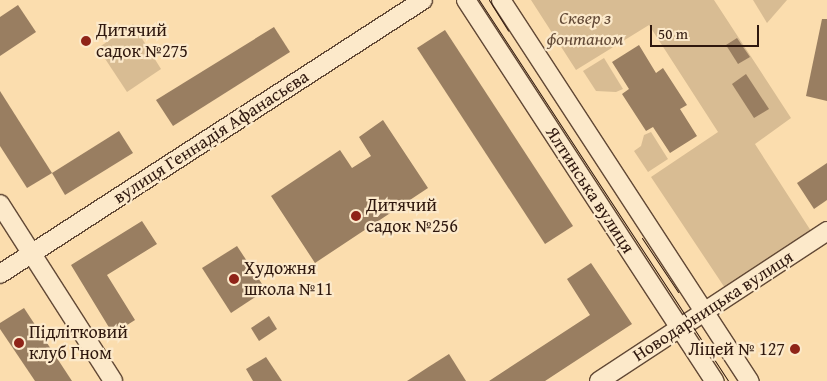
<!DOCTYPE html>
<html>
<head>
<meta charset="utf-8">
<style>
  body { margin:0 }
  #map { position:relative; width:827px; height:381px; overflow:hidden; background:#fbddae; font-family:"Gentium Book Plus",serif }
  div>[style] { position:absolute }
  .green>* { inset:0; background:#d8bc93 }
  .building>* { inset:0; background:#997e61 }
  .roads { filter:drop-shadow(1px 0 #624936) drop-shadow(-1px 0 #624936) drop-shadow(0 1px #624936) drop-shadow(0 -1px #624936) }
  .minor>* { height:18px; margin:-9px; padding:0 9px; transform-origin:9px; border-radius:9px; background:#fce9ca }
  .tram>* { height:1px; margin:-0.5px; padding:0 0.5px; transform-origin:0.5px; border-radius:0.5px; background:#2f180e }
  .dots>* { width:14px; height:14px; translate:-50% -50%; box-sizing:border-box; border:2px solid #fce9ca; border-radius:50% }
  span { translate:-50% -50%; white-space:nowrap; text-align:center; line-height:1.15; -webkit-text-stroke:4.5px #fce9ca; paint-order:stroke }
  .park-label { font-size:18px; color:#624936; font-style:italic }
  .poi-label { font-size:18px; color:#2f180e }
  .left { translate:0 -50%; text-align:left }
  .right { translate:-100% -50%; text-align:right }
  .street-label { font-size:18px; color:#2f180e }
  .scale { position:absolute; left:650px; top:25px; width:109px; height:22px; box-sizing:border-box; border:2px solid #2f180e; border-top:0; padding-left:6px; font-size:15px; line-height:18px; white-space:nowrap; color:#2f180e; -webkit-text-stroke:4px #fce9ca; paint-order:stroke }
</style>
</head>
<body>
<div id="map">
  <div class="green">
    <div style="clip-path:polygon(531px 0,714px 0,791px 118px,755px 144px,811px 231px,725px 288px,651px 177px,718px 132px,649px 25px,576px 70px)"></div>
    <div style="clip-path:polygon(753px 0,787px 0,767px 23px)"></div>
    <div style="clip-path:polygon(133px 24px,161px 69px,127px 92px,98px 48px)"></div>
    <div style="clip-path:polygon(604px 58px,623px 89px,616px 92px,596px 91px,583px 71px)"></div>
    <div style="clip-path:polygon(651px 132px,668px 159px,648px 172px,634px 151px,641px 146px,644px 135px)"></div>
  </div>
  <div class="building">
    <div style="clip-path:polygon(18px 5px,36px 32px,0 56px,0 17px)"></div>
    <div style="clip-path:polygon(822px 19px,827px 19px,827px 101px,806px 96px)"></div>
    <div style="clip-path:polygon(274px 27px,290px 52px,173px 126px,156px 100px)"></div>
    <div style="clip-path:polygon(445px 30px,573px 226px,545px 244px,417px 48px)"></div>
    <div style="clip-path:polygon(737px 38px,750px 57px,738px 64px,726px 45px)"></div>
    <div style="clip-path:polygon(639px 45px,656px 73px,663px 68px,687px 105px,680px 109px,697px 136px,670px 153px,653px 127px,646px 131px,622px 94px,629px 89px,612px 62px)"></div>
    <div style="clip-path:polygon(746px 74px,769px 109px,754px 118px,732px 84px)"></div>
    <div style="clip-path:polygon(0 91px,52px 173px,27px 188px,0 146px)"></div>
    <div style="clip-path:polygon(383px 120px,428px 188px,315px 263px,271px 196px,340px 150px,352px 168px,371px 156px,359px 137px)"></div>
    <div style="clip-path:polygon(119px 131px,133px 153px,65px 195px,52px 173px)"></div>
    <div style="clip-path:polygon(827px 163px,827px 200px,814px 209px,797px 183px)"></div>
    <div style="clip-path:polygon(142px 221px,157px 244px,107px 275px,135px 320px,113px 334px,71px 265px)"></div>
    <div style="clip-path:polygon(237px 246px,266px 290px,231px 313px,202px 268px)"></div>
    <div style="clip-path:polygon(591px 263px,632px 324px,545px 381px,489px 381px,590px 315px,567px 279px)"></div>
    <div style="clip-path:polygon(24px 308px,72px 381px,35px 381px,0 329px,0 323px)"></div>
    <div style="clip-path:polygon(269px 316px,277px 329px,259px 341px,251px 328px)"></div>
    <div style="clip-path:polygon(449px 354px,466px 381px,407px 381px,430px 366px)"></div>
    <div style="clip-path:polygon(266px 357px,282px 381px,253px 381px,246px 369px)"></div>
  </div>
  <div class="roads">
    <div class="minor">
      <div style="left:466px;top:0;width:455px;rotate:56.9deg"></div>
      <div style="left:501px;top:0;width:455px;rotate:56.9deg"></div>
      <div style="left:0;top:204px;width:210px;rotate:57.4deg"></div>
      <div style="left:0;top:274px;width:504px;rotate:-32.93deg"></div>
      <div style="left:599px;top:381px;width:273px;rotate:-33.3deg"></div>
    </div>
  </div>
  <div class="tram">
    <div style="left:479px;top:0;width:455px;rotate:56.8deg"></div>
    <div style="left:489px;top:0;width:36px;rotate:58deg"></div>
    <div style="left:642px;top:238px;width:65px;rotate:56.3deg"></div>
  </div>
  <div class="dots">
    <div style="left:86px;top:41px;background:#8f2418"></div>
    <div style="left:356px;top:216px;background:#8f2418"></div>
    <div style="left:234px;top:279px;background:#8f2418"></div>
    <div style="left:19px;top:343px;background:#8f2418"></div>
    <div style="left:795px;top:349px;background:#8f2418"></div>
  </div>
  <div class="park-label">
    <span style="left:585px;top:29px">Сквер з<br>фонтаном</span>
  </div>
  <div class="poi-label">
    <span class="left" style="left:96px;top:41px">Дитячий<br>садок №275</span>
    <span class="left" style="left:366px;top:216px">Дитячий<br>садок №256</span>
    <span class="left" style="left:244px;top:279px">Художня<br>школа №11</span>
    <span class="left" style="left:29px;top:343px">Підлітковий<br>клуб Гном</span>
    <span class="right" style="left:785px;top:349px">Ліцей № 127</span>
  </div>
  <div class="street-label">
    <span style="left:211px;top:137px;rotate:-33deg">вулиця Геннадія Афанасьєва</span>
    <span style="left:590px;top:190px;rotate:57deg">Ялтинська вулиця</span>
    <span style="left:713px;top:306px;rotate:-33deg">Новодарницька вулиця</span>
  </div>
  <div class="scale">50 m</div>
</div>
</body>
</html>
